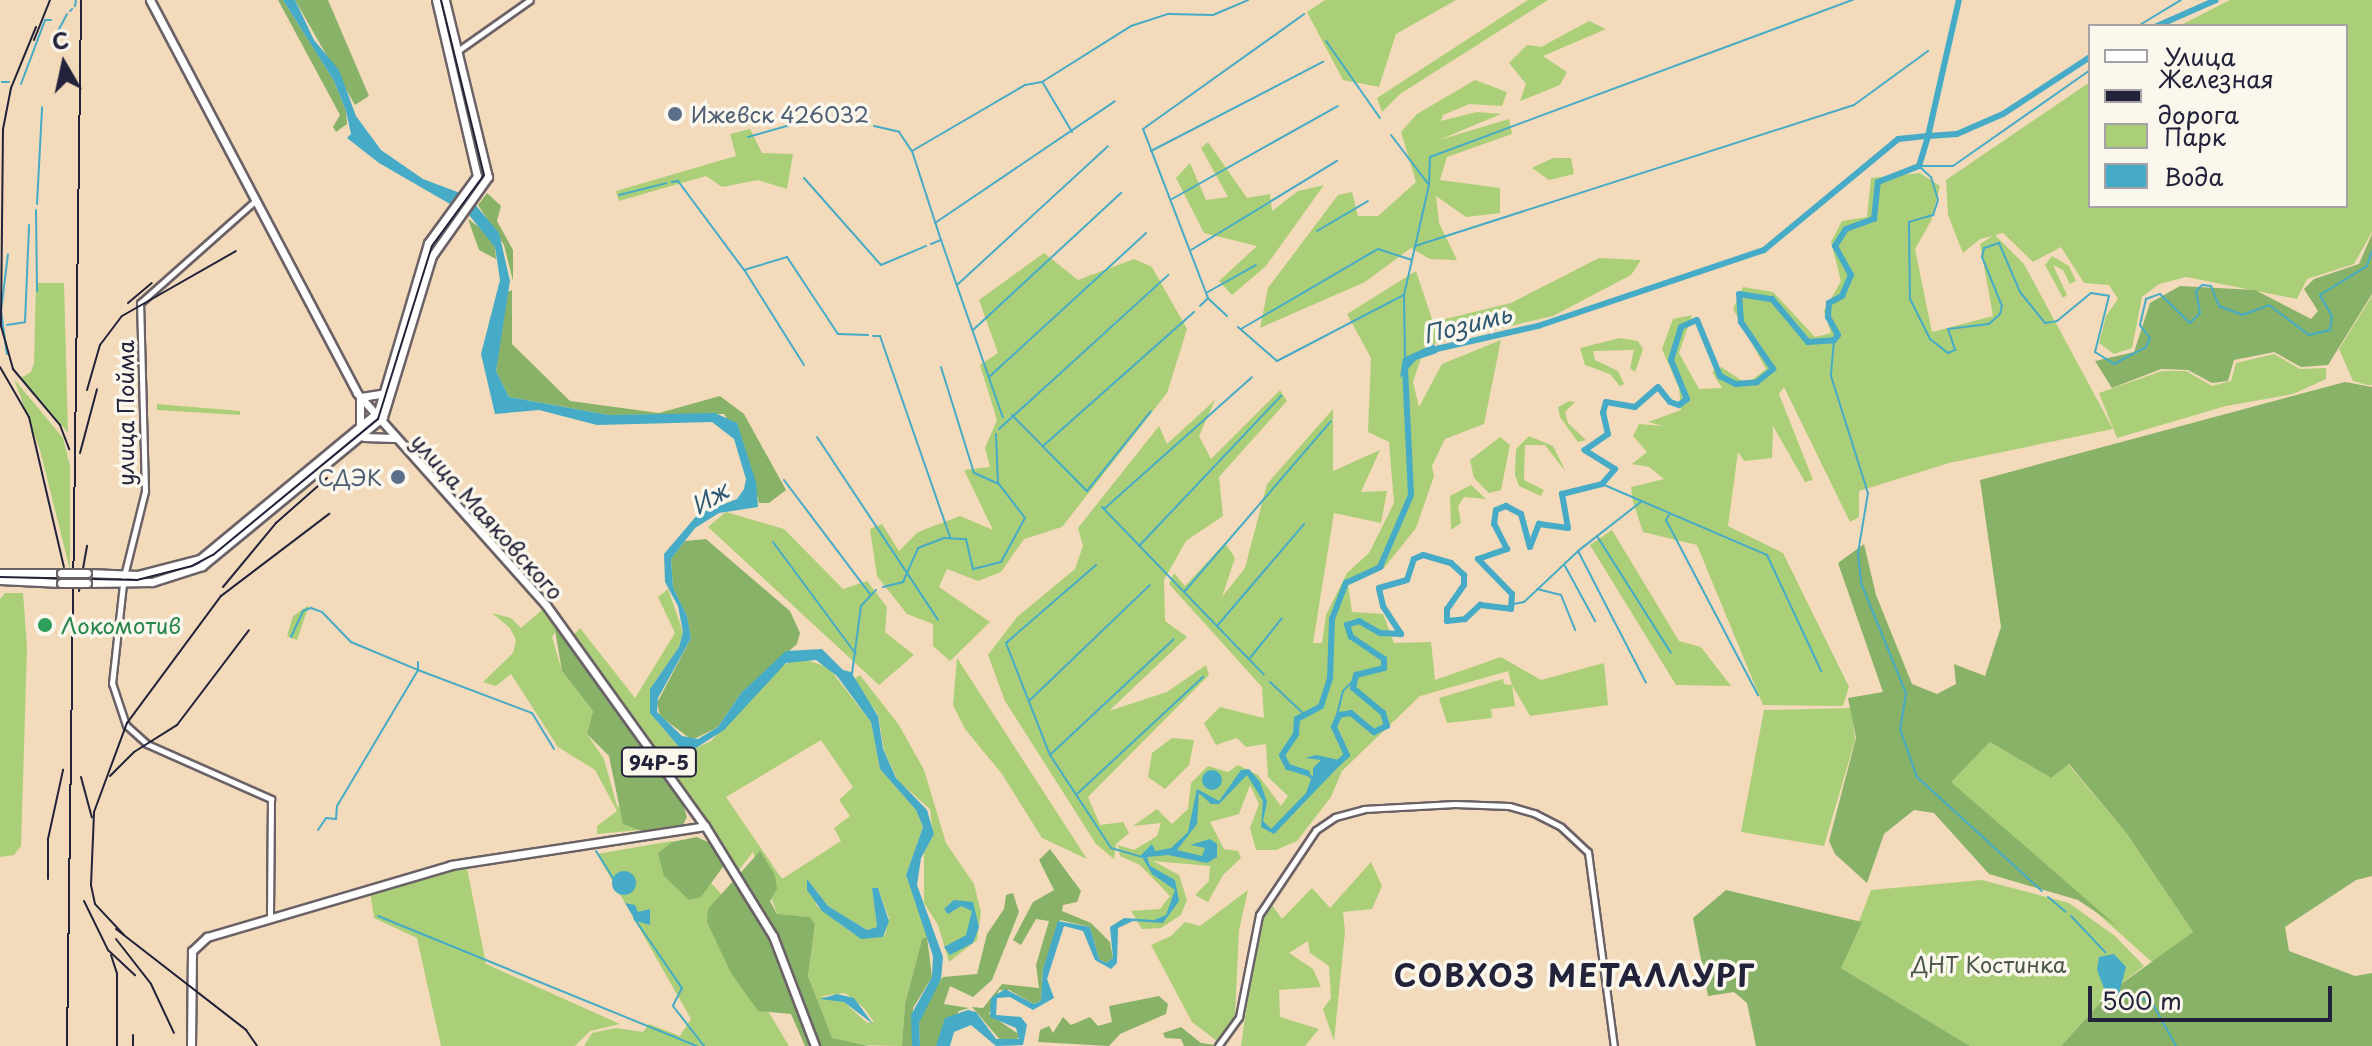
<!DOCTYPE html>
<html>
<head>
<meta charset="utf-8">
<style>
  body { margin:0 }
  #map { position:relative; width:2372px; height:1046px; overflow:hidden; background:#f3daba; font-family:"Playpen Sans",sans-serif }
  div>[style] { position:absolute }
  .green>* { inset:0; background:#abcf78 }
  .forest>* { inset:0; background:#88b268 }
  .water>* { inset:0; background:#46abc6 }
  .round { border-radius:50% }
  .stream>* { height:2px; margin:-1px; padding:0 1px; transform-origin:1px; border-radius:1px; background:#46abc6 }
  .river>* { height:6px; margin:-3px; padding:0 3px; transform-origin:3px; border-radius:3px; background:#46abc6 }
  .roads { filter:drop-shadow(2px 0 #6b6267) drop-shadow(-2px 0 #6b6267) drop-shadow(0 2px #6b6267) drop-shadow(0 -2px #6b6267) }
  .minor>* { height:5px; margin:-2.5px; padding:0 2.5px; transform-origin:2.5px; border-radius:2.5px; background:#fff }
  .major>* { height:7px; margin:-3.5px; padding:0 3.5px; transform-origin:3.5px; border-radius:3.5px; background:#fff }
  .tram>* { height:2px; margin:-1px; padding:0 1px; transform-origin:1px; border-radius:1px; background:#22223b }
  .rail>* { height:2px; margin:-1px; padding:0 1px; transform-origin:1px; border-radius:1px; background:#22223b }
  .bridges { filter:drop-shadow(2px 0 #6b6267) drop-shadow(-2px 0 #6b6267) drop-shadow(0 2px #6b6267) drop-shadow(0 -2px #6b6267) }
  .major-bridge>* { height:7px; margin:-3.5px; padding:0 3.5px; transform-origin:3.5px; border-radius:3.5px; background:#fff }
  .dots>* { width:22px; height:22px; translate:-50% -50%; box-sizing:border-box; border:4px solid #fbf7ec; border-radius:50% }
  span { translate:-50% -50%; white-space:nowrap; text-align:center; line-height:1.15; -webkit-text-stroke:7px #fbf7ec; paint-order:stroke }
  .shield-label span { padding:2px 6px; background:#fbf7ec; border:2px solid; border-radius:6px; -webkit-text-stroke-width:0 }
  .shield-label { font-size:20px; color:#22223b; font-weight:700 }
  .service-label { font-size:22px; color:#4e5e75 }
  .left { translate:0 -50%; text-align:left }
  .right { translate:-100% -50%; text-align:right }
  .street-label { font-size:22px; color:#22223b }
  .leisure-label { font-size:22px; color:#27864d }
  .park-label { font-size:22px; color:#4b564d }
  .water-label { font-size:24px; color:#305973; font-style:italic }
  .district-label { font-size:30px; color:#22223b; font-weight:700; letter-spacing:2px }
  .legend { position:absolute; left:2088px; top:24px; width:260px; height:184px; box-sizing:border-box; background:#fbf7ec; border:2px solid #a4a2a5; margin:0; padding:10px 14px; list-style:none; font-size:24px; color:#22223b }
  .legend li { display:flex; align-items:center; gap:16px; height:40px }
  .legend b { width:40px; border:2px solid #a4a2a5 }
  .north { position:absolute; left:24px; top:24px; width:80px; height:80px; -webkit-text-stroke:6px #fbf7ec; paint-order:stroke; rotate:351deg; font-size:22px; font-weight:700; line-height:32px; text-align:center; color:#22223b }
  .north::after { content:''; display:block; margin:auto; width:28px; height:36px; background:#22223b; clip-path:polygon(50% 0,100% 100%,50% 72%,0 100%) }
  .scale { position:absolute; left:2088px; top:986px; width:244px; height:36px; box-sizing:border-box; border:4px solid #22223b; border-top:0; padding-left:10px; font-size:24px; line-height:28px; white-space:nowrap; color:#22223b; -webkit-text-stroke:6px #fbf7ec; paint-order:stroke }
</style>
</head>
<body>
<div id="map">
  <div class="green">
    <div style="clip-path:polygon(1325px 0,1456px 0,1396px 34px,1379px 87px,1343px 80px,1307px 12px)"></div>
    <div style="clip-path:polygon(1528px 0,1548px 0,1400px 94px,1382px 112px,1377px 98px)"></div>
    <div style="clip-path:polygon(2230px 0,2372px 0,2372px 232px,2354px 264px,2307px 279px,2297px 299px,2186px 277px,2159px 284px,2142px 297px,2132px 348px,2114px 354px,2099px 343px,2106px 316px,2118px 299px,2109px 285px,2084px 283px,2061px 247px,2033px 262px,2003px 233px,1995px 235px,2024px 264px,2113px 429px,1949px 463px,1859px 491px,1859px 517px,1850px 522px,1784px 387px,1779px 394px,1813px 480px,1805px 482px,1773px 426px,1772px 458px,1744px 461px,1738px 452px,1728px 526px,1783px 553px,1849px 687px,1843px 706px,1763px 705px,1697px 545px,1643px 532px,1633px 502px,1631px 487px,1664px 479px,1649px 467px,1632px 464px,1647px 452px,1633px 436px,1639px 424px,1664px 426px,1648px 422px,1681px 410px,1679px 388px,1662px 349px,1673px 319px,1692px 315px,1679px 353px,1699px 389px,1722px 388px,1712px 372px,1721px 367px,1747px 384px,1766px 369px,1733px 309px,1743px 287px,1773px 292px,1815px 337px,1831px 333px,1824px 311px,1841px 281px,1831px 242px,1842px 221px,1867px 217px,1871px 178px,1920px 173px,1940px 186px,1931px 221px,1915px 249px,1932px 332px,1993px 316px,1980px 244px,1993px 236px,1980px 239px,1963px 253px,1948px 215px,1946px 180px,2090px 82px,2090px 206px,2346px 206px,2346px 26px,2179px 26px)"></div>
    <div style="clip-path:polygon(1589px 21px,1606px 29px,1543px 56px,1567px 72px,1560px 85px,1520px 101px,1526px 84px,1509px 63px,1527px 45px,1541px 47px)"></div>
    <div style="clip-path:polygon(1475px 80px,1507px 92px,1502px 106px,1469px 104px,1443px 115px,1441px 121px,1477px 112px,1501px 114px,1439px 140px,1509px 119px,1512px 134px,1447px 157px,1440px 180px,1500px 188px,1500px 213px,1466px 217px,1436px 196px,1439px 223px,1457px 260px,1430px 259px,1411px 248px,1365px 282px,1260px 328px,1268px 288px,1338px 195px,1352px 192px,1358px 216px,1378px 216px,1416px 182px,1401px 132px,1417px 114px)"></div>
    <div style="clip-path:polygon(750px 129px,762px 153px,793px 154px,787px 189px,758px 180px,722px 187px,706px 176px,619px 201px,616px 191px,736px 156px,730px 134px)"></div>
    <div style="clip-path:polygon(1208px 142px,1247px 198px,1270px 194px,1272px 211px,1298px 191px,1324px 185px,1266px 266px,1232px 295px,1219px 281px,1257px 246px,1204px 233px,1176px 178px,1190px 163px,1206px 200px,1228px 197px,1201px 148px)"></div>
    <div style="clip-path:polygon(1553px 158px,1571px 158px,1574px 174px,1549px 180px,1532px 168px)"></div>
    <div style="clip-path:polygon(1044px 253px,1078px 280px,1134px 259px,1152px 267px,1187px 329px,1167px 393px,1062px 527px,1024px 539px,1001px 572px,978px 581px,947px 569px,939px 587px,990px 622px,950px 661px,933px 646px,933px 624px,907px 614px,877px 576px,870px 529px,882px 524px,899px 551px,918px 532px,960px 516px,993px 530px,964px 470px,990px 467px,985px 448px,997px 420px,980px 365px,998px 353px,979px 300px)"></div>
    <div style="clip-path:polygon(2052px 256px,2069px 266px,2076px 281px,2070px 284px,2063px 270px,2053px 265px,2067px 295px,2063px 298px,2045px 265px)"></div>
    <div style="clip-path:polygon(1599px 258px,1641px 260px,1631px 275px,1553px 316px,1425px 346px,1413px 382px,1419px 407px,1442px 364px,1501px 340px,1484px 424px,1445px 439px,1432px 466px,1434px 476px,1416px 528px,1384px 568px,1348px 585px,1352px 612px,1383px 614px,1394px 643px,1431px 642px,1435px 680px,1501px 657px,1541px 680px,1604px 663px,1608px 705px,1530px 716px,1512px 685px,1515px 706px,1491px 709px,1492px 718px,1447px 723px,1439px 698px,1503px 679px,1504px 684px,1512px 685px,1508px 671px,1420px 696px,1342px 771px,1331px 797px,1297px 841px,1276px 850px,1256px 850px,1250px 828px,1259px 804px,1250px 785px,1239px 814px,1210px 822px,1224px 849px,1238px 851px,1241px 858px,1223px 875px,1208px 902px,1195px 895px,1209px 881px,1210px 866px,1153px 861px,1179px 875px,1187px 900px,1181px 915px,1161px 928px,1142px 929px,1131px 911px,1160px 909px,1170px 896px,1140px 865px,1120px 856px,1118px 845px,1134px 850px,1157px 836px,1161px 823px,1133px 826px,1157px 809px,1172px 824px,1188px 809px,1191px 783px,1208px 766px,1228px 772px,1238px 765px,1258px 775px,1281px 806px,1288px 796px,1268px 777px,1266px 744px,1246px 747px,1237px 738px,1216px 745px,1204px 723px,1220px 707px,1264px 718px,1262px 687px,1169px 584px,1174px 573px,1185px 586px,1225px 543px,1235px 558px,1222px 597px,1245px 568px,1267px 484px,1333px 409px,1333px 471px,1380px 450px,1361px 492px,1387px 491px,1381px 523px,1334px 513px,1313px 643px,1322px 643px,1326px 615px,1347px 573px,1369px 553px,1394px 503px,1389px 442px,1368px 432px,1371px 358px,1347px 314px,1416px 271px,1433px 322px,1511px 303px)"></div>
    <div style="clip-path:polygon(36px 283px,64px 283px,68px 433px,21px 378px,31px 372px,34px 363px)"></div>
    <div style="clip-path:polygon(2372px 296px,2372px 385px,2367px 385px,2353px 381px,2339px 349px)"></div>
    <div style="clip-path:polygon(1620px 338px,1638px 341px,1643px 349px,1635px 372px,1630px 368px,1634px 350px,1593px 351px,1595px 360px,1618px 371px,1624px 384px,1620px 386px,1610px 374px,1585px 365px,1580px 348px)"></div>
    <div style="clip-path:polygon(2274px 354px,2300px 369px,2326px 368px,2326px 379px,2293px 394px,2226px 406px,2117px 438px,2099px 393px,2162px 371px,2186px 371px,2212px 386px,2231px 381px,2236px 363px)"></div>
    <div style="clip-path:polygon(14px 379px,63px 438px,70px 466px,70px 570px,40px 450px)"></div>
    <div style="clip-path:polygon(1280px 390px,1287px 401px,1219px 477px,1223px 516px,1186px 541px,1164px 580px,1165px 621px,1187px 637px,1109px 711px,1167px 692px,1206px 665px,1209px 675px,1088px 797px,1100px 825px,1123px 822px,1129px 833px,1116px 844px,1114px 859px,1096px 844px,1005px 701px,988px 655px,1017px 617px,1075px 569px,1083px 546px,1078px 528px,1159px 426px,1167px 444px,1215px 400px,1199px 436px,1211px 459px)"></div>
    <div style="clip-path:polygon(1569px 401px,1575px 402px,1565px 412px,1568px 423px,1586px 440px,1578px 442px,1560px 417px,1558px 407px)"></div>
    <div style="clip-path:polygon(157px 404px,240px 411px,240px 415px,157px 410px)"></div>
    <div style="clip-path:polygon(1529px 436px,1553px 446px,1566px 472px,1545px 445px,1525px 445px,1524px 480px,1544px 490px,1541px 496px,1519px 486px,1515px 475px,1516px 449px)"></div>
    <div style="clip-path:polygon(1500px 437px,1510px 445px,1501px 490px,1489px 493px,1474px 478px,1470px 460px)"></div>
    <div style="clip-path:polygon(1471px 485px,1486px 499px,1464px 497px,1458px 506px,1461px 523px,1451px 530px,1450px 496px)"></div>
    <div style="clip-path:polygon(726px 512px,784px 529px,843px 589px,867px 581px,887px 607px,885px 632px,914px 655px,879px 685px,708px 527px)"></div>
    <div style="clip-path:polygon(1612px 530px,1679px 641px,1701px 647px,1731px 686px,1676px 685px,1590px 545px)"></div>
    <div style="clip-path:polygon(evenodd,668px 589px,683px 632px,679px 647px,650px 689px,650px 713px,680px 748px,696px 748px,711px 741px,781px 666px,800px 658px,828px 667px,871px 722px,880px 769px,916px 810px,923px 827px,906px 875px,927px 937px,922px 939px,905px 1004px,902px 1046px,852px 1045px,832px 1039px,808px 976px,815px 926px,804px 916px,779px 918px,753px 852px,739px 870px,573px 636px,580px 628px,635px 698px,675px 633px,658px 597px,668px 589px,821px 740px,853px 787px,839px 800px,850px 816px,834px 828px,841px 841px,782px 879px,726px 797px,821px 740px,668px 589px,807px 879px,828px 906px,867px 930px,877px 927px,872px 889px,878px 888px,889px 918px,885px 935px,852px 933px,817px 906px,807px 879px,668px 589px,845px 993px,864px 1008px,874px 1022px,867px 1023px,844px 1002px,821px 996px,845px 993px)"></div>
    <div style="clip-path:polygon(5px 593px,23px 593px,27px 647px,21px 846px,14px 855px,0 857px,0 599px)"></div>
    <div style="clip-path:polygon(309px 605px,297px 640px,287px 636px,293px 616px)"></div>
    <div style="clip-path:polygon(544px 608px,559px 627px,552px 637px,562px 671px,593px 711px,587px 734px,604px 759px,617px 806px,660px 828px,597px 834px,597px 826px,617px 811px,595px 770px,558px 747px,511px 674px,496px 686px,483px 682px,513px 653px,516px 640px,510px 628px,492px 613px,511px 618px,521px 628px)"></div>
    <div style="clip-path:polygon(957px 658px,1087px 859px,1042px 838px,1002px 774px,965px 729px,953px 705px)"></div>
    <div style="clip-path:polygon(860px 675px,899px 725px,924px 770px,946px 843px,974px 884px,981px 912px,977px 940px,949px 962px,938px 925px,924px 903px,924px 850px,933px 836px,930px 809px,898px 781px,884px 751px,878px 714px,853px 680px)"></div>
    <div style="clip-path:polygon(1851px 708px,1855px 740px,1824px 846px,1741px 832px,1764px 710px)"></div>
    <div style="clip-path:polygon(1172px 738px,1194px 740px,1189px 765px,1165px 789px,1148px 777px,1152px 753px)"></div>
    <div style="clip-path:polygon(1990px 742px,2051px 778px,2068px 764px,2127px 834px,2193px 932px,2153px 963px,1950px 782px)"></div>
    <div style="clip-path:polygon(672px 841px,724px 897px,759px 996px,789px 1046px,584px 1046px,592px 1033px,616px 1028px,643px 1032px,649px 1024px,680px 1036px,691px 1019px,597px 854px)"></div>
    <div style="clip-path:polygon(1371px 862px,1382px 886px,1372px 909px,1343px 912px,1345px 932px,1334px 1041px,1323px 1009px,1331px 998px,1329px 966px,1310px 953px,1308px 941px,1289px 953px,1313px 969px,1321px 987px,1279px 990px,1280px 1017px,1319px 1029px,1305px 1046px,1241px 1046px,1255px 946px,1269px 901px,1282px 919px,1312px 888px,1330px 908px)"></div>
    <div style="clip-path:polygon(467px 868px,486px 964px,620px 1024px,590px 1031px,575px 1046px,441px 1046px,417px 938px,374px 918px,370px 891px)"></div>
    <div style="clip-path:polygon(1982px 880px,2069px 903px,2115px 936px,2144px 966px,2110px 992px,2061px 1046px,1970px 1046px,1841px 968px,1871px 890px)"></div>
    <div style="clip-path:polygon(1248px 890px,1239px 930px,1235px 1015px,1217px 1041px,1192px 1022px,1151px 945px,1171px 936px,1185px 922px,1200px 926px)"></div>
  </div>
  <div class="forest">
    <div style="clip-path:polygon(278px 0,283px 0,334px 81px,346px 111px,347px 124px,336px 132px,333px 127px,340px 115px)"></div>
    <div style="clip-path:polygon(295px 0,328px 0,369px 96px,355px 105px)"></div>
    <div style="clip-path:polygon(487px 193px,501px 206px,497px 221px,513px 250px,513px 281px,504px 245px,478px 205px)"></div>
    <div style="clip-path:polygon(468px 219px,483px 230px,495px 247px,496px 259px,479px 250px)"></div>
    <div style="clip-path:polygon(2372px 234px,2372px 294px,2328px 365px,2301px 367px,2274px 352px,2234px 360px,2228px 381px,2212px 383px,2188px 370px,2161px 369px,2112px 388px,2095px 361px,2134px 352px,2150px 303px,2180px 286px,2255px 290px,2311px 319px,2318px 311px,2304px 289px,2314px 279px,2359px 264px)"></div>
    <div style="clip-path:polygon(512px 290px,512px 344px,570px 401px,659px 413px,720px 396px,744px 414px,786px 490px,769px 503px,759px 503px,746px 454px,724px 414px,609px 415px,509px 397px,496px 371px,506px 293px)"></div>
    <div style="clip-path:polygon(2345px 382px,2372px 387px,2372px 876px,2356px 880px,2285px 927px,2289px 951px,2355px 976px,2372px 973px,2372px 1046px,2061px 1046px,2110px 992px,2193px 932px,2127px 834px,2069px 764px,2051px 778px,1990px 742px,1951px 782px,2118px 927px,2078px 900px,1989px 874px,1934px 813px,1914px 810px,1884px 834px,1867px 883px,1835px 854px,1829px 841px,1856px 738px,1848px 698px,1883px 692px,1838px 563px,1864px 544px,1876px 595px,1912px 684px,1937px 694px,1956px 684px,1954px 664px,1985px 676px,2001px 627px,1980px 480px)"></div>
    <div style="clip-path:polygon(706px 539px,790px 611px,800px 633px,797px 644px,741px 693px,718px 727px,692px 740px,660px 716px,657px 703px,691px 638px,687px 616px,673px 587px,671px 559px,685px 541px)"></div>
    <div style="clip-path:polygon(555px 630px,561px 631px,683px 804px,687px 817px,682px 827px,644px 832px,623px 824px,609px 756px,587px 734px,593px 711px,562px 671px)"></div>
    <div style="clip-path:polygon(697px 837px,710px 843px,725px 864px,701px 897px,689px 900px,664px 876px,658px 853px,672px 842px)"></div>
    <div style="clip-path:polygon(1050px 849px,1081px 891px,1077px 902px,1063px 905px,1062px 911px,1091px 923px,1110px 942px,1113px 958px,1106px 963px,1099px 959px,1090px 927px,1060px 920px,1043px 969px,1041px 1001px,1034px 1004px,1009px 990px,999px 990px,989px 1014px,1020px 1035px,1016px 1041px,1002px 1042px,972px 1007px,983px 1008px,1002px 984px,1039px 988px,1036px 965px,1049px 921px,1036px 919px,1021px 945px,1013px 940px,1033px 902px,1054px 890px,1039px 860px)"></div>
    <div style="clip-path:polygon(760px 851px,775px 875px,777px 889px,770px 901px,777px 914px,810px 917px,815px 925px,808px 976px,832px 1038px,868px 1046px,805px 1046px,791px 1014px,758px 1011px,731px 973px,707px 922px,708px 909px)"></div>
    <div style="clip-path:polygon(1726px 890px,1862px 922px,1841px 968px,1970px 1046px,1756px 1046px,1747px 1003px,1734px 992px,1708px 996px,1693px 918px)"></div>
    <div style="clip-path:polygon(1013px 893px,1019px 912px,992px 980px,973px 997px,950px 986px,944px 1004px,969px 1008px,959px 1011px,936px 1046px,920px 1046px,919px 1023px,928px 997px,943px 977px,977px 974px,987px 934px,1004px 909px,1006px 895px)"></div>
    <div style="clip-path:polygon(927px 937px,932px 977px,913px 1008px,912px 1046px,902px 1046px,905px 1004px,922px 939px)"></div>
    <div style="clip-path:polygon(1159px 996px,1168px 1004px,1166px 1014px,1120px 1034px,1109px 1046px,1038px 1042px,1040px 1030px,1049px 1026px,1053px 1033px,1063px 1017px,1071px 1025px,1090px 1017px,1098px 1026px,1112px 1022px,1109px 1006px)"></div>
    <div style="clip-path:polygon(1181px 1027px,1201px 1043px,1224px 1046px,1184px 1046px,1181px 1039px,1165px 1038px,1163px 1033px)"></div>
  </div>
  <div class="water">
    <div style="clip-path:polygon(283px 0,295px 0,314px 40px,339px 70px,356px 116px,381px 150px,423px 179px,468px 196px,499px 233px,510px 281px,496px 371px,509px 397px,609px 415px,715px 413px,737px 423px,756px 482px,758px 507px,719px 513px,695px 528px,671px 559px,673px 587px,687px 616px,691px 638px,658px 698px,657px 712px,682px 736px,698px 739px,718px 727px,741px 693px,786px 651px,822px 649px,843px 670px,851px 672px,878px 716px,883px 749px,896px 778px,927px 810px,934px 834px,921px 858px,917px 885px,943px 957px,941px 979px,919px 1023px,920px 1046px,912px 1046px,911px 1015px,932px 977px,933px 956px,906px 875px,923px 827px,916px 810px,880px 769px,871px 722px,837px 676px,816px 660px,786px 663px,724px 730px,696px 748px,680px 748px,650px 713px,650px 689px,679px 647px,683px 632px,678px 606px,665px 582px,664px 554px,698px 514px,737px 499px,744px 489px,746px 479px,734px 439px,712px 422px,597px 425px,539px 410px,495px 414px,481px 354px,500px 280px,495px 247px,469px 215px,379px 163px,347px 138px,351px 134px,346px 111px,334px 81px)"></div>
    <div style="clip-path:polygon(1434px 344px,1437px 353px,1416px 360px,1400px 378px,1403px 358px)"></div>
    <div style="clip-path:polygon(1316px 755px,1344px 761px,1274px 834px,1261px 827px,1263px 801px,1247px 775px,1219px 804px,1211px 804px,1199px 793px,1197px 824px,1177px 850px,1202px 856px,1205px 848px,1190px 845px,1210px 839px,1217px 844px,1217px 857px,1207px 863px,1168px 855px,1147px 857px,1150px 866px,1175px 880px,1179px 901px,1163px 923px,1133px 921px,1118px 928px,1117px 963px,1111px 969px,1095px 960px,1083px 931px,1064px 926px,1047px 979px,1054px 998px,1033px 1010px,1010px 997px,997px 998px,996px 1015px,1021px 1017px,1027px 1025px,1023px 1045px,996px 1046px,971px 1025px,954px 1032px,950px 1046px,936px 1046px,945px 1018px,968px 1010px,976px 1012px,996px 1039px,1019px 1039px,1016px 1028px,990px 1017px,991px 998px,1005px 989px,1034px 1004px,1041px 1001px,1043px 969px,1058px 921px,1090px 927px,1099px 959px,1106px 963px,1113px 958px,1110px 927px,1124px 918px,1154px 920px,1166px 915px,1175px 890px,1152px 874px,1141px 855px,1152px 844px,1155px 851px,1171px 848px,1188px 832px,1197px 789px,1219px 801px,1241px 770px,1249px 769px,1260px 782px,1267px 802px,1263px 821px,1271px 829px,1306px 793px,1311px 779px,1301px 770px,1313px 776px,1313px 768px,1321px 760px,1305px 758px)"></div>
    <div class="round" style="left:1202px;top:770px;width:20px;height:20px"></div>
    <div class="round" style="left:612px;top:871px;width:24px;height:24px"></div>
    <div style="clip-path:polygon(807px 879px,828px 906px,867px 930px,877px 927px,872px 888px,878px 888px,889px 921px,883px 937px,861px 939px,822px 911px,807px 890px)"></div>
    <div style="clip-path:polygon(954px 900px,973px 902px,979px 927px,973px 943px,950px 955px,944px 947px,966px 935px,972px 911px,961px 906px,948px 914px,944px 909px)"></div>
    <div style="clip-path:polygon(625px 903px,635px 905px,638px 912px,650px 909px,650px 925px,636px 921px)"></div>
    <div style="clip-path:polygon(2114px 954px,2126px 967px,2118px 997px,2104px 988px,2097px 970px,2099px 957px)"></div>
    <div style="clip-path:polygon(837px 994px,854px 998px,873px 1024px,844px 1002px,820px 999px)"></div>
  </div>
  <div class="stream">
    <div style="left:75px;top:6px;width:6px;rotate:-81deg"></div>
    <div style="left:70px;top:11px;width:3px;rotate:-45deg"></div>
    <div style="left:2138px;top:26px;width:50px;rotate:-31.2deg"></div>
    <div style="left:58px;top:31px;width:19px;rotate:-62deg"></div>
    <div style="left:1326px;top:41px;width:94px;rotate:55deg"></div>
    <div style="left:2px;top:82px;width:7px"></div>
    <div style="left:1043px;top:83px;width:57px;rotate:59.4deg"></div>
    <div style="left:21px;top:84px;width:68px;rotate:-69.4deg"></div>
    <div style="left:45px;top:20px;width:6px"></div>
    <div style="left:874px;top:126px;width:26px;rotate:13deg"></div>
    <div style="left:899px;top:132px;width:23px;rotate:56deg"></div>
    <div style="left:912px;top:151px;width:94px;rotate:72deg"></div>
    <div style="left:1391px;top:135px;width:63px;rotate:52.8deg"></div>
    <div style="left:1429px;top:185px;width:113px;rotate:102.8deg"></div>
    <div style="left:1404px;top:295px;width:63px;rotate:89.1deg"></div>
    <div style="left:748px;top:137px;width:66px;rotate:-15.9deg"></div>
    <div style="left:811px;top:119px;width:58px;rotate:5.9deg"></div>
    <div style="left:912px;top:151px;width:131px;rotate:-30.3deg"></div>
    <div style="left:1025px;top:85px;width:17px;rotate:-10deg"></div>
    <div style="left:1042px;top:82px;width:105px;rotate:-32.2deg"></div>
    <div style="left:1131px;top:26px;width:40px;rotate:-18deg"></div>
    <div style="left:1169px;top:14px;width:44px;rotate:1.3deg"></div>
    <div style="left:1213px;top:15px;width:38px;rotate:-23deg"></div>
    <div style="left:1151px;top:151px;width:194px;rotate:-27.4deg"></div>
    <div style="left:1919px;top:166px;width:16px;rotate:43deg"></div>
    <div style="left:1931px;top:177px;width:24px;rotate:73deg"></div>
    <div style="left:1938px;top:200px;width:16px;rotate:108deg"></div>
    <div style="left:1933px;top:215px;width:25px;rotate:164deg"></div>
    <div style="left:1909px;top:222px;width:77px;rotate:89.3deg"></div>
    <div style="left:1910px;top:299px;width:45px;rotate:63.4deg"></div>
    <div style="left:1930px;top:339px;width:23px;rotate:38deg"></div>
    <div style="left:1948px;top:353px;width:8px;rotate:-23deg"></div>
    <div style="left:1955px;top:350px;width:22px;rotate:-108deg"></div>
    <div style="left:1948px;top:329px;width:41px;rotate:-7deg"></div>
    <div style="left:1989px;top:324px;width:15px;rotate:-42deg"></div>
    <div style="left:2000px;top:314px;width:8px;rotate:-76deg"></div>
    <div style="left:2002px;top:306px;width:53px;rotate:-112.2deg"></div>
    <div style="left:1982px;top:257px;width:9px;rotate:-77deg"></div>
    <div style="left:1984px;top:248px;width:16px;rotate:-18deg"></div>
    <div style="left:1999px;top:243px;width:53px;rotate:66.8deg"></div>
    <div style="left:2020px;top:292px;width:40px;rotate:51deg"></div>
    <div style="left:2045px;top:323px;width:12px;rotate:-9deg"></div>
    <div style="left:2057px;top:321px;width:44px;rotate:-39.5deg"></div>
    <div style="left:2091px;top:293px;width:18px;rotate:9deg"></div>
    <div style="left:2109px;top:296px;width:58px;rotate:104deg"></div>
    <div style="left:2095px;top:352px;width:22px;rotate:32deg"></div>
    <div style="left:2114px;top:364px;width:36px;rotate:-28deg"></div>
    <div style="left:2146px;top:347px;width:10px;rotate:-66deg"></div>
    <div style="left:2150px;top:338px;width:16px;rotate:-128deg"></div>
    <div style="left:2140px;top:325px;width:27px;rotate:-77deg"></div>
    <div style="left:2146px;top:299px;width:15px;rotate:-20deg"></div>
    <div style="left:2160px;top:294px;width:42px;rotate:44deg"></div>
    <div style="left:2190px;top:323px;width:14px;rotate:-45deg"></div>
    <div style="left:2200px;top:313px;width:22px;rotate:-100deg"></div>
    <div style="left:2196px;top:291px;width:8px;rotate:-45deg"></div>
    <div style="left:2202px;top:285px;width:9px;rotate:6deg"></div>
    <div style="left:2211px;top:286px;width:22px;rotate:68deg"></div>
    <div style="left:2219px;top:306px;width:25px;rotate:21deg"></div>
    <div style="left:2242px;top:315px;width:29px;rotate:-20deg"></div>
    <div style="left:2269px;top:305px;width:50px;rotate:36.9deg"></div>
    <div style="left:2309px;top:335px;width:22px;rotate:-13deg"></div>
    <div style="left:2330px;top:330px;width:14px;rotate:-82deg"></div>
    <div style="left:2332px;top:316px;width:24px;rotate:-120deg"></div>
    <div style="left:2320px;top:295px;width:55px;rotate:-31.7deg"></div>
    <div style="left:2367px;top:266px;width:16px;rotate:-72deg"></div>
    <div style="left:1922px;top:166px;width:31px"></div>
    <div style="left:1953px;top:166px;width:167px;rotate:-35deg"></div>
    <div style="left:804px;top:178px;width:116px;rotate:48.5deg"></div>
    <div style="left:881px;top:265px;width:49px;rotate:-22.9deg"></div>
    <div style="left:672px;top:182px;width:6px;rotate:-9deg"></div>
    <div style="left:678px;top:181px;width:111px;rotate:53.4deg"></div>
    <div style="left:744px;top:270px;width:45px;rotate:-16.8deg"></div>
    <div style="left:787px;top:257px;width:92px;rotate:56.5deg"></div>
    <div style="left:838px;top:334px;width:30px;rotate:2deg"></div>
    <div style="left:1429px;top:185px;width:28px;rotate:-88deg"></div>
    <div style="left:1430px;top:157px;width:451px;rotate:-20.4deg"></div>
    <div style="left:619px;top:195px;width:49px;rotate:-14deg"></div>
    <div style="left:1172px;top:199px;width:190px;rotate:-29.3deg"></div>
    <div style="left:37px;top:204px;width:97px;rotate:-87deg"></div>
    <div style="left:36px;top:210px;width:81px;rotate:89.3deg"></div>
    <div style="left:935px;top:223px;width:217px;rotate:-34.1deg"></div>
    <div style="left:1317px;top:231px;width:59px;rotate:-30.5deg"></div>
    <div style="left:931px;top:244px;width:11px;rotate:-22deg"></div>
    <div style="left:941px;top:240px;width:188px;rotate:70.8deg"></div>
    <div style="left:1415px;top:246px;width:461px;rotate:-17.8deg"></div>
    <div style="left:1854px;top:105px;width:92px;rotate:-36.1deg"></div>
    <div style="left:1191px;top:250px;width:171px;rotate:-31.4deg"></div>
    <div style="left:745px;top:271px;width:111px;rotate:57.9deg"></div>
    <div style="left:957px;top:285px;width:205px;rotate:-42.6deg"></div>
    <div style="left:1206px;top:293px;width:57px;rotate:-29.2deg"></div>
    <div style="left:1200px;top:306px;width:10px;rotate:-45deg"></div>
    <div style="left:1227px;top:316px;width:26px;rotate:-137deg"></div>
    <div style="left:1208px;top:298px;width:181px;rotate:-111deg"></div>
    <div style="left:1143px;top:129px;width:198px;rotate:-35.5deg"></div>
    <div style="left:7px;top:325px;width:18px;rotate:-9deg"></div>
    <div style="left:25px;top:322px;width:97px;rotate:-87.6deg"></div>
    <div style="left:1238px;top:327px;width:52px;rotate:41.1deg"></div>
    <div style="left:1277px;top:361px;width:143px;rotate:-27.5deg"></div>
    <div style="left:1241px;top:329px;width:159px;rotate:-30.3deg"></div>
    <div style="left:1378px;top:249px;width:35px;rotate:18deg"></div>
    <div style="left:973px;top:330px;width:202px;rotate:-42.8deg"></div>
    <div style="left:873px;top:336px;width:7px"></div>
    <div style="left:880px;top:336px;width:213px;rotate:70.8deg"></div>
    <div style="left:1834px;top:340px;width:36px;rotate:95deg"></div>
    <div style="left:1831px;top:376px;width:123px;rotate:72.5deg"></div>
    <div style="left:1868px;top:493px;width:61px;rotate:99.5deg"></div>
    <div style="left:1858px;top:553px;width:30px;rotate:84deg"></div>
    <div style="left:1861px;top:583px;width:119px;rotate:67.8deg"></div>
    <div style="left:1906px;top:693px;width:36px;rotate:99deg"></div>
    <div style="left:1900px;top:729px;width:51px;rotate:70.5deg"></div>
    <div style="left:1917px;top:777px;width:169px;rotate:42.4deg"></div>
    <div style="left:7px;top:354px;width:43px;rotate:-97.9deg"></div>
    <div style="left:1px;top:311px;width:57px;rotate:-83deg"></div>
    <div style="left:989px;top:377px;width:213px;rotate:-42.5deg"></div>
    <div style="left:1012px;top:415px;width:107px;rotate:45.4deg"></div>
    <div style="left:1087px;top:491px;width:102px;rotate:-51.3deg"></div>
    <div style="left:999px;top:429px;width:229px;rotate:-42.3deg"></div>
    <div style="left:996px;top:434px;width:49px;rotate:87.7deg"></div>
    <div style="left:817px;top:437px;width:219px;rotate:56.5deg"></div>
    <div style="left:1043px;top:446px;width:202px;rotate:-41.6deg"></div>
    <div style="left:784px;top:480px;width:143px;rotate:53deg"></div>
    <div style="left:1602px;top:484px;width:180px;rotate:23.3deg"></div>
    <div style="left:1767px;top:555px;width:128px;rotate:65deg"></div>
    <div style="left:1642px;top:501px;width:81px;rotate:142deg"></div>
    <div style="left:1578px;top:551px;width:148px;rotate:62.7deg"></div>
    <div style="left:1102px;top:507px;width:233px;rotate:46deg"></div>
    <div style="left:1104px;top:509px;width:198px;rotate:-41.7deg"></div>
    <div style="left:1669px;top:515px;width:6px;rotate:121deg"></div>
    <div style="left:1666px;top:520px;width:198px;rotate:62.3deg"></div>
    <div style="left:1597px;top:536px;width:138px;rotate:57.7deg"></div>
    <div style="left:773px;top:542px;width:139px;rotate:53.5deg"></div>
    <div style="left:1139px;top:546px;width:207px;rotate:-46.6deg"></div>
    <div style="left:1096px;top:565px;width:119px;rotate:139.1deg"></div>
    <div style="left:1006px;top:643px;width:120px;rotate:68.6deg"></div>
    <div style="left:1050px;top:755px;width:111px;rotate:56.7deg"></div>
    <div style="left:1111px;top:848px;width:33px;rotate:16deg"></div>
    <div style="left:1565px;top:566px;width:63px;rotate:61.4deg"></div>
    <div style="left:883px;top:587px;width:21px;rotate:-14deg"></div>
    <div style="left:903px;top:582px;width:37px;rotate:-66deg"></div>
    <div style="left:918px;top:548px;width:28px;rotate:-21deg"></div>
    <div style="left:944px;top:538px;width:22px;rotate:3deg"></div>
    <div style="left:966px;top:539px;width:31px;rotate:77deg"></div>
    <div style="left:973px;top:569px;width:29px;rotate:-14deg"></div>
    <div style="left:1001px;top:562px;width:50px;rotate:-61.4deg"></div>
    <div style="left:1025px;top:518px;width:43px;rotate:-127.4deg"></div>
    <div style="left:999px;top:484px;width:27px;rotate:-156deg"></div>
    <div style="left:974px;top:473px;width:111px;rotate:-107.3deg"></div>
    <div style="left:1537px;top:589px;width:25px;rotate:14deg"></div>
    <div style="left:1561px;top:595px;width:38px;rotate:68deg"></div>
    <div style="left:1184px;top:592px;width:225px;rotate:-49.3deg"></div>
    <div style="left:1514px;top:604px;width:10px;rotate:-11deg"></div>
    <div style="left:1524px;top:602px;width:73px;rotate:-43.3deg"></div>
    <div style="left:1217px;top:626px;width:134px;rotate:-49.5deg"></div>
    <div style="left:291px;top:637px;width:29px;rotate:-65deg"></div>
    <div style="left:303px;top:611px;width:9px;rotate:-21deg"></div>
    <div style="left:311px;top:608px;width:12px;rotate:20deg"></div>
    <div style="left:322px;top:612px;width:42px;rotate:46deg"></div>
    <div style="left:351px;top:642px;width:73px;rotate:22.7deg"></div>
    <div style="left:418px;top:670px;width:8px;rotate:-90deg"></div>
    <div style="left:1250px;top:658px;width:51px;rotate:-51.3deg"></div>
    <div style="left:851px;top:681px;width:76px;rotate:-82.4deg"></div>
    <div style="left:861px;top:606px;width:22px;rotate:-47deg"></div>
    <div style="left:1270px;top:682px;width:48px;rotate:43.3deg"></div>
    <div style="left:1030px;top:700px;width:166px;rotate:-43.8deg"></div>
    <div style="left:1336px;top:719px;width:29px;rotate:-76deg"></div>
    <div style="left:1343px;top:691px;width:14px;rotate:-45deg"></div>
    <div style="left:1051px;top:754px;width:168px;rotate:-43.1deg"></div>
    <div style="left:1077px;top:794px;width:172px;rotate:-42.9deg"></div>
    <div style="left:318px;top:830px;width:14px;rotate:-56deg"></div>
    <div style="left:326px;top:818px;width:10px;rotate:6deg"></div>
    <div style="left:336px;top:819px;width:13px;rotate:-86deg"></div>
    <div style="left:337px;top:806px;width:158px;rotate:-59.2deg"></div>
    <div style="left:418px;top:670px;width:122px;rotate:20.7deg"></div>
    <div style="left:532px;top:713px;width:42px;rotate:58.6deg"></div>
    <div style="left:596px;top:851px;width:34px;rotate:58deg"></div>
    <div style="left:2048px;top:897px;width:23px;rotate:40deg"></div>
    <div style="left:378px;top:916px;width:344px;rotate:22.2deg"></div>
    <div style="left:2071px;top:916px;width:50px;rotate:46.6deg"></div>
    <div style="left:634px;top:918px;width:85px;rotate:55.6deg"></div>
    <div style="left:682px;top:988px;width:20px;rotate:117deg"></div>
    <div style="left:673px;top:1006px;width:51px;rotate:52.2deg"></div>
    <div style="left:2121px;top:996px;width:30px;rotate:9deg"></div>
    <div style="left:2151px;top:1001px;width:51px;rotate:60.9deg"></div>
  </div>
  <div class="river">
    <div style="left:2157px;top:26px;width:64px;rotate:-23.8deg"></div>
    <div style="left:1432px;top:350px;width:109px;rotate:-12.8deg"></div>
    <div style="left:1538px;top:326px;width:238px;rotate:-18.6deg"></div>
    <div style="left:1764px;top:250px;width:174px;rotate:-39.6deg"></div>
    <div style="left:1898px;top:139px;width:30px;rotate:-6deg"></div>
    <div style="left:1928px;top:136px;width:139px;rotate:-77.2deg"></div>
    <div style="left:1337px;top:764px;width:13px;rotate:-42deg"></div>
    <div style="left:1347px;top:755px;width:31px;rotate:-115deg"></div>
    <div style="left:1334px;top:727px;width:13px;rotate:-67deg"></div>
    <div style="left:1339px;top:715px;width:12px;rotate:-9deg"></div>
    <div style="left:1351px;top:713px;width:30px;rotate:40deg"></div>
    <div style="left:1374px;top:732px;width:14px;rotate:-25deg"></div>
    <div style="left:1387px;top:726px;width:14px;rotate:-107deg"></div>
    <div style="left:1383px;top:713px;width:39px;rotate:-140deg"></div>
    <div style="left:1353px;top:688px;width:13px;rotate:-77deg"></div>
    <div style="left:1356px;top:675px;width:29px;rotate:-14deg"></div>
    <div style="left:1384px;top:668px;width:9px;rotate:-90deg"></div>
    <div style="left:1384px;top:659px;width:40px;rotate:-146deg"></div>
    <div style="left:1351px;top:637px;width:13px;rotate:-108deg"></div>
    <div style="left:1347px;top:625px;width:13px;rotate:-18deg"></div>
    <div style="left:1359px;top:621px;width:24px;rotate:30deg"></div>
    <div style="left:1380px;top:633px;width:21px;rotate:3deg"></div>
    <div style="left:1401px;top:634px;width:33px;rotate:-123deg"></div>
    <div style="left:1383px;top:606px;width:18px;rotate:-103deg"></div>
    <div style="left:1379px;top:588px;width:29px;rotate:-16deg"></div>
    <div style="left:1407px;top:580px;width:22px;rotate:-72deg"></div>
    <div style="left:1414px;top:559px;width:10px;rotate:-24deg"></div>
    <div style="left:1423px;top:555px;width:29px;rotate:16deg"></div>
    <div style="left:1451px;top:563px;width:18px;rotate:43deg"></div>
    <div style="left:1464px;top:575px;width:10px;rotate:90deg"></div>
    <div style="left:1464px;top:585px;width:29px;rotate:125deg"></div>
    <div style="left:1447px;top:609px;width:12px;rotate:90deg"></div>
    <div style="left:1447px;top:621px;width:18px;rotate:-6deg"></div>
    <div style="left:1465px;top:619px;width:21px;rotate:-43deg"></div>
    <div style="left:1480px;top:605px;width:31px;rotate:7deg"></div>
    <div style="left:1511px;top:609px;width:15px;rotate:-86deg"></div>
    <div style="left:1512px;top:594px;width:49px;rotate:-134.2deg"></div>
    <div style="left:1478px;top:559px;width:31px;rotate:-19deg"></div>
    <div style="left:1507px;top:549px;width:28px;rotate:-117deg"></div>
    <div style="left:1494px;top:524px;width:14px;rotate:-82deg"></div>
    <div style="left:1496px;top:510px;width:11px;rotate:-22deg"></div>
    <div style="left:1506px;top:506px;width:17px;rotate:28deg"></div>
    <div style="left:1521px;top:514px;width:34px;rotate:75deg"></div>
    <div style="left:1530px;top:547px;width:25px;rotate:-69deg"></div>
    <div style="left:1539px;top:524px;width:29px;rotate:8deg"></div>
    <div style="left:1568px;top:528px;width:35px;rotate:-100deg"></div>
    <div style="left:1562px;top:494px;width:41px;rotate:-14deg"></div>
    <div style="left:1602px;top:484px;width:20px;rotate:-49deg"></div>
    <div style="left:1615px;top:469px;width:36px;rotate:-148deg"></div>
    <div style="left:1585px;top:450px;width:28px;rotate:-35deg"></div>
    <div style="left:1608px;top:434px;width:22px;rotate:-103deg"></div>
    <div style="left:1603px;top:413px;width:11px;rotate:-75deg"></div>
    <div style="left:1606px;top:402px;width:29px;rotate:10deg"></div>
    <div style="left:1635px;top:407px;width:30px;rotate:-41deg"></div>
    <div style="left:1658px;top:387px;width:19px;rotate:51deg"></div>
    <div style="left:1670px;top:402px;width:9px;rotate:18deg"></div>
    <div style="left:1679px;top:405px;width:10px;rotate:-37deg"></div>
    <div style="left:1687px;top:399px;width:42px;rotate:-112.3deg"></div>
    <div style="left:1671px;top:360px;width:34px;rotate:-73deg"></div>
    <div style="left:1681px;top:327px;width:17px;rotate:-24deg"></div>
    <div style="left:1697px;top:320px;width:61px;rotate:67.7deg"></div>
    <div style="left:1720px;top:376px;width:18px;rotate:27deg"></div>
    <div style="left:1736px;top:384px;width:21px;rotate:-5deg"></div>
    <div style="left:1757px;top:382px;width:21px;rotate:-39deg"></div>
    <div style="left:1773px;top:369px;width:57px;rotate:-124.2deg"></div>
    <div style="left:1741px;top:322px;width:28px;rotate:-94deg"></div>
    <div style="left:1739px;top:294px;width:33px;rotate:9deg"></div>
    <div style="left:1772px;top:299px;width:56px;rotate:50.1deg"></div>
    <div style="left:1808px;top:342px;width:26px;rotate:-4deg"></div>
    <div style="left:1834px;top:340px;width:6px;rotate:-51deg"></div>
    <div style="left:1838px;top:335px;width:21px;rotate:-119deg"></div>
    <div style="left:1828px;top:317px;width:14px;rotate:-86deg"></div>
    <div style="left:1829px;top:303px;width:15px;rotate:-28deg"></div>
    <div style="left:1842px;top:296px;width:23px;rotate:-67deg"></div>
    <div style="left:1851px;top:275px;width:33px;rotate:-119deg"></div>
    <div style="left:1835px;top:246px;width:20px;rotate:-57deg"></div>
    <div style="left:1846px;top:229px;width:30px;rotate:-20deg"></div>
    <div style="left:1874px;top:219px;width:37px;rotate:-84deg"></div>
    <div style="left:1878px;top:182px;width:44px;rotate:-21.3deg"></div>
    <div style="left:1919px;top:166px;width:31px;rotate:-73deg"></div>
    <div style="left:1928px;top:136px;width:29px;rotate:-4deg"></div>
    <div style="left:1957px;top:134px;width:50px;rotate:-23.5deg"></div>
    <div style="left:2003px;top:114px;width:104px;rotate:-33.2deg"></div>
    <div style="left:1307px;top:773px;width:20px;rotate:-162deg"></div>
    <div style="left:1288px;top:767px;width:13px;rotate:-117deg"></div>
    <div style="left:1282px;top:755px;width:25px;rotate:-56deg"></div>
    <div style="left:1296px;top:734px;width:15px;rotate:-86deg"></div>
    <div style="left:1297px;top:719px;width:27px;rotate:-28deg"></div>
    <div style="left:1321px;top:706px;width:28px;rotate:-72deg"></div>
    <div style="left:1330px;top:679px;width:60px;rotate:-88.1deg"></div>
    <div style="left:1332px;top:619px;width:39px;rotate:-69deg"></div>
    <div style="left:1346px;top:583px;width:38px;rotate:-25deg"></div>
    <div style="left:1380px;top:567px;width:78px;rotate:-66.7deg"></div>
    <div style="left:1411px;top:495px;width:129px;rotate:-92.7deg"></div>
  </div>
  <div class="roads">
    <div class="minor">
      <div style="left:456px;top:52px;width:90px;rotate:-35.1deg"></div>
      <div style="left:124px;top:576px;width:88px;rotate:-76.1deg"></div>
      <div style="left:145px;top:491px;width:188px;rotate:-91.5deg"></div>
      <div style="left:140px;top:303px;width:154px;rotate:-41.6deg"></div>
      <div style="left:123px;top:584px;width:100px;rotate:96.3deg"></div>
      <div style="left:112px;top:683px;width:44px;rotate:71.6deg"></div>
      <div style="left:126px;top:725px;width:28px;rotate:42deg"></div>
      <div style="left:147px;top:744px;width:136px;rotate:23.9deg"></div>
      <div style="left:271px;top:799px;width:117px;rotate:90.5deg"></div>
      <div style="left:1218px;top:1046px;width:36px;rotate:-54deg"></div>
      <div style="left:1239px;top:1017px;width:104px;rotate:-78.9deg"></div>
      <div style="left:1259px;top:915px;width:102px;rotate:-56.2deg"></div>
      <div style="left:1316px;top:830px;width:23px;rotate:-34deg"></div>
      <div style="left:1335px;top:817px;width:30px;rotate:-15deg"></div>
      <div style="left:1364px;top:809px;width:91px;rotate:-3.1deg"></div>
      <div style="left:1455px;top:804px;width:54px;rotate:2.1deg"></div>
      <div style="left:1509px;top:806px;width:26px;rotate:16deg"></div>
      <div style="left:1534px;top:813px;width:30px;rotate:27deg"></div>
      <div style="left:1561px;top:827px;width:37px;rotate:43deg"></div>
      <div style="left:1588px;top:852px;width:196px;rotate:82.4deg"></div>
    </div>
    <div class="major">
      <div style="left:150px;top:0;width:444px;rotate:62.2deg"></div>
      <div style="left:357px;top:393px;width:284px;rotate:48.3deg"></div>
      <div style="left:546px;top:605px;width:272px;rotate:54.3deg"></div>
      <div style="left:705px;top:826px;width:129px;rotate:58.3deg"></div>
      <div style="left:773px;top:936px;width:118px;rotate:69.1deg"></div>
      <div style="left:361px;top:397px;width:24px;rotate:-9deg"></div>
      <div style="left:360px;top:399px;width:31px;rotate:90deg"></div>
      <div style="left:364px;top:437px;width:30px;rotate:2deg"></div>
      <div style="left:0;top:573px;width:61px"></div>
      <div style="left:87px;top:573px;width:51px;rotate:2.2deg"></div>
      <div style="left:138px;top:575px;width:64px;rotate:-14.5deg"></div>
      <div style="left:200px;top:559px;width:231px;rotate:-39.6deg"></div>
      <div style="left:378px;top:412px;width:176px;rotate:-73.5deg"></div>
      <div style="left:428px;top:243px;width:83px;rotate:-53.8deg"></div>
      <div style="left:477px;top:176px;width:181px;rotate:-103.1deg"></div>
      <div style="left:0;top:580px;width:61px;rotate:2.8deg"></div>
      <div style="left:87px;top:583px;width:65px;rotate:-0.9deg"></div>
      <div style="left:152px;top:582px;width:52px;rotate:-17.7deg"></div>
      <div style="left:202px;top:566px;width:234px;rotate:-39.5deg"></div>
      <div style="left:383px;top:417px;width:168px;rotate:-73.1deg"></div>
      <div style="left:432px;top:256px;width:97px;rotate:-54.7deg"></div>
      <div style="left:488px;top:177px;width:182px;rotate:-103.7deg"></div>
      <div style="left:191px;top:1046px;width:95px;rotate:-89.4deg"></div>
      <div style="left:192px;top:951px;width:21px;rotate:-43deg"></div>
      <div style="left:207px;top:937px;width:254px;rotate:-16.4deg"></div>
      <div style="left:451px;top:865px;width:257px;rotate:-8.7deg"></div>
    </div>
  </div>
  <div class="tram">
    <div style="left:0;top:577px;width:137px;rotate:1.3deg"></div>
    <div style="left:137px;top:580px;width:57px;rotate:-14.3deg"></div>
    <div style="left:192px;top:566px;width:24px;rotate:-28deg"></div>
    <div style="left:213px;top:555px;width:214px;rotate:-39.5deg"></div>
    <div style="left:378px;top:419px;width:181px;rotate:-72.7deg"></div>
    <div style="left:432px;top:246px;width:88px;rotate:-53.8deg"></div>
    <div style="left:484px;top:175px;width:180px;rotate:-103.8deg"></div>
  </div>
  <div class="rail">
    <div style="left:36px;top:27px;width:66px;rotate:112.3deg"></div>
    <div style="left:11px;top:88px;width:42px;rotate:101deg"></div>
    <div style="left:3px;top:129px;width:197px;rotate:90.6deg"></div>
    <div style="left:1px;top:326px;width:45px;rotate:74.4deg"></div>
    <div style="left:13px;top:369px;width:73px;rotate:50deg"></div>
    <div style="left:60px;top:425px;width:26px;rotate:69deg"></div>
    <div style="left:34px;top:40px;width:43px;rotate:-68.2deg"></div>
    <div style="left:128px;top:303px;width:31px;rotate:-40deg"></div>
    <div style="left:0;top:367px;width:58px;rotate:59.9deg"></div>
    <div style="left:29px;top:417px;width:154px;rotate:76.9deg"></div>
    <div style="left:87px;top:390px;width:47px;rotate:-73.9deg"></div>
    <div style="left:100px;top:345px;width:36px;rotate:-53deg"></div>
    <div style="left:122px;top:316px;width:131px;rotate:-29.7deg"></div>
    <div style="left:80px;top:453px;width:66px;rotate:-75.1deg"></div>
    <div style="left:223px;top:587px;width:83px;rotate:-50.4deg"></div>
    <div style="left:276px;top:523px;width:68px;rotate:-41.4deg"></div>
    <div style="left:79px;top:591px;width:46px;rotate:-79.9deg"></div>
    <div style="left:110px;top:776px;width:34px;rotate:-45deg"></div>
    <div style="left:134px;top:752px;width:51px;rotate:-32.1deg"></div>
    <div style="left:177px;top:725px;width:119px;rotate:-52.8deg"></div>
    <div style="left:81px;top:777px;width:42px;rotate:75deg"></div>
    <div style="left:48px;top:879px;width:40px;rotate:-90deg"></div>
    <div style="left:48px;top:839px;width:71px;rotate:-77.7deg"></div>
    <div style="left:84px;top:901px;width:55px;rotate:63.9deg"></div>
    <div style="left:108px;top:950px;width:37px;rotate:43deg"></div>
    <div style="left:116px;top:929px;width:165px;rotate:37.8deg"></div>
    <div style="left:246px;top:1030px;width:19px;rotate:55deg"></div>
    <div style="left:124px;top:935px;width:42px;rotate:-133.1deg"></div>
    <div style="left:95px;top:904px;width:19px;rotate:-102deg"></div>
    <div style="left:91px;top:885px;width:73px;rotate:-87.6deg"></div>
    <div style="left:94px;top:812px;width:95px;rotate:-69.7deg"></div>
    <div style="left:127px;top:723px;width:158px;rotate:-53.5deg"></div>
    <div style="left:221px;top:596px;width:136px;rotate:-37.2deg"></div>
    <div style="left:116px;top:939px;width:57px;rotate:52.1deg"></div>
    <div style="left:151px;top:984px;width:54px;rotate:64.9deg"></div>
    <div style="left:111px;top:955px;width:19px;rotate:72deg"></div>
    <div style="left:117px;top:973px;width:73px;rotate:90deg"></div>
    <div style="left:67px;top:1046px;width:1046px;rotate:-89.23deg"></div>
    <div style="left:133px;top:1046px;width:11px;rotate:-90deg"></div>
  </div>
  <div class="bridges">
    <div class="major-bridge">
      <div style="left:61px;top:573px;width:26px"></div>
      <div style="left:61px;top:583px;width:26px"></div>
    </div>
  </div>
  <div class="dots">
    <div style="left:675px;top:114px;background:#5c6f8a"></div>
    <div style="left:398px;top:477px;background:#5c6f8a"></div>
    <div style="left:45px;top:625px;background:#2e9e5b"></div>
  </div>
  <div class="shield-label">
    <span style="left:659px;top:762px">94Р-5</span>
  </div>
  <div class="service-label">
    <span class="left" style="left:691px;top:114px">Ижевск 426032</span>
    <span class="right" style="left:382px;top:477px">СДЭК</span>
  </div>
  <div class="street-label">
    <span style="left:125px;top:413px;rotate:-90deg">улица Пойма</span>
    <span style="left:488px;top:516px;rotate:48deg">улица Маяковского</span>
  </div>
  <div class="leisure-label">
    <span class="left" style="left:61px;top:625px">Локомотив</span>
  </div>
  <div class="park-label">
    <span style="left:1989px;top:964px">ДНТ Костинка</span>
  </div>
  <div class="water-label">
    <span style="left:1467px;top:324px;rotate:-14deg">Позимь</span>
    <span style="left:709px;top:498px;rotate:-31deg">Иж</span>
  </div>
  <div class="district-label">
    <span style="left:1575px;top:975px">СОВХОЗ МЕТАЛЛУРГ</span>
  </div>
  <ul class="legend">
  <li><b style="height:10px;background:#fff"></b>Улица</li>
  <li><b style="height:10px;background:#22223b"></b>Железная дорога</li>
  <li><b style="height:22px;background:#abcf78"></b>Парк</li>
  <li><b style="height:22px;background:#46abc6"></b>Вода</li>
  </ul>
  <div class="north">С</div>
  <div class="scale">500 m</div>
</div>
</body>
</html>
